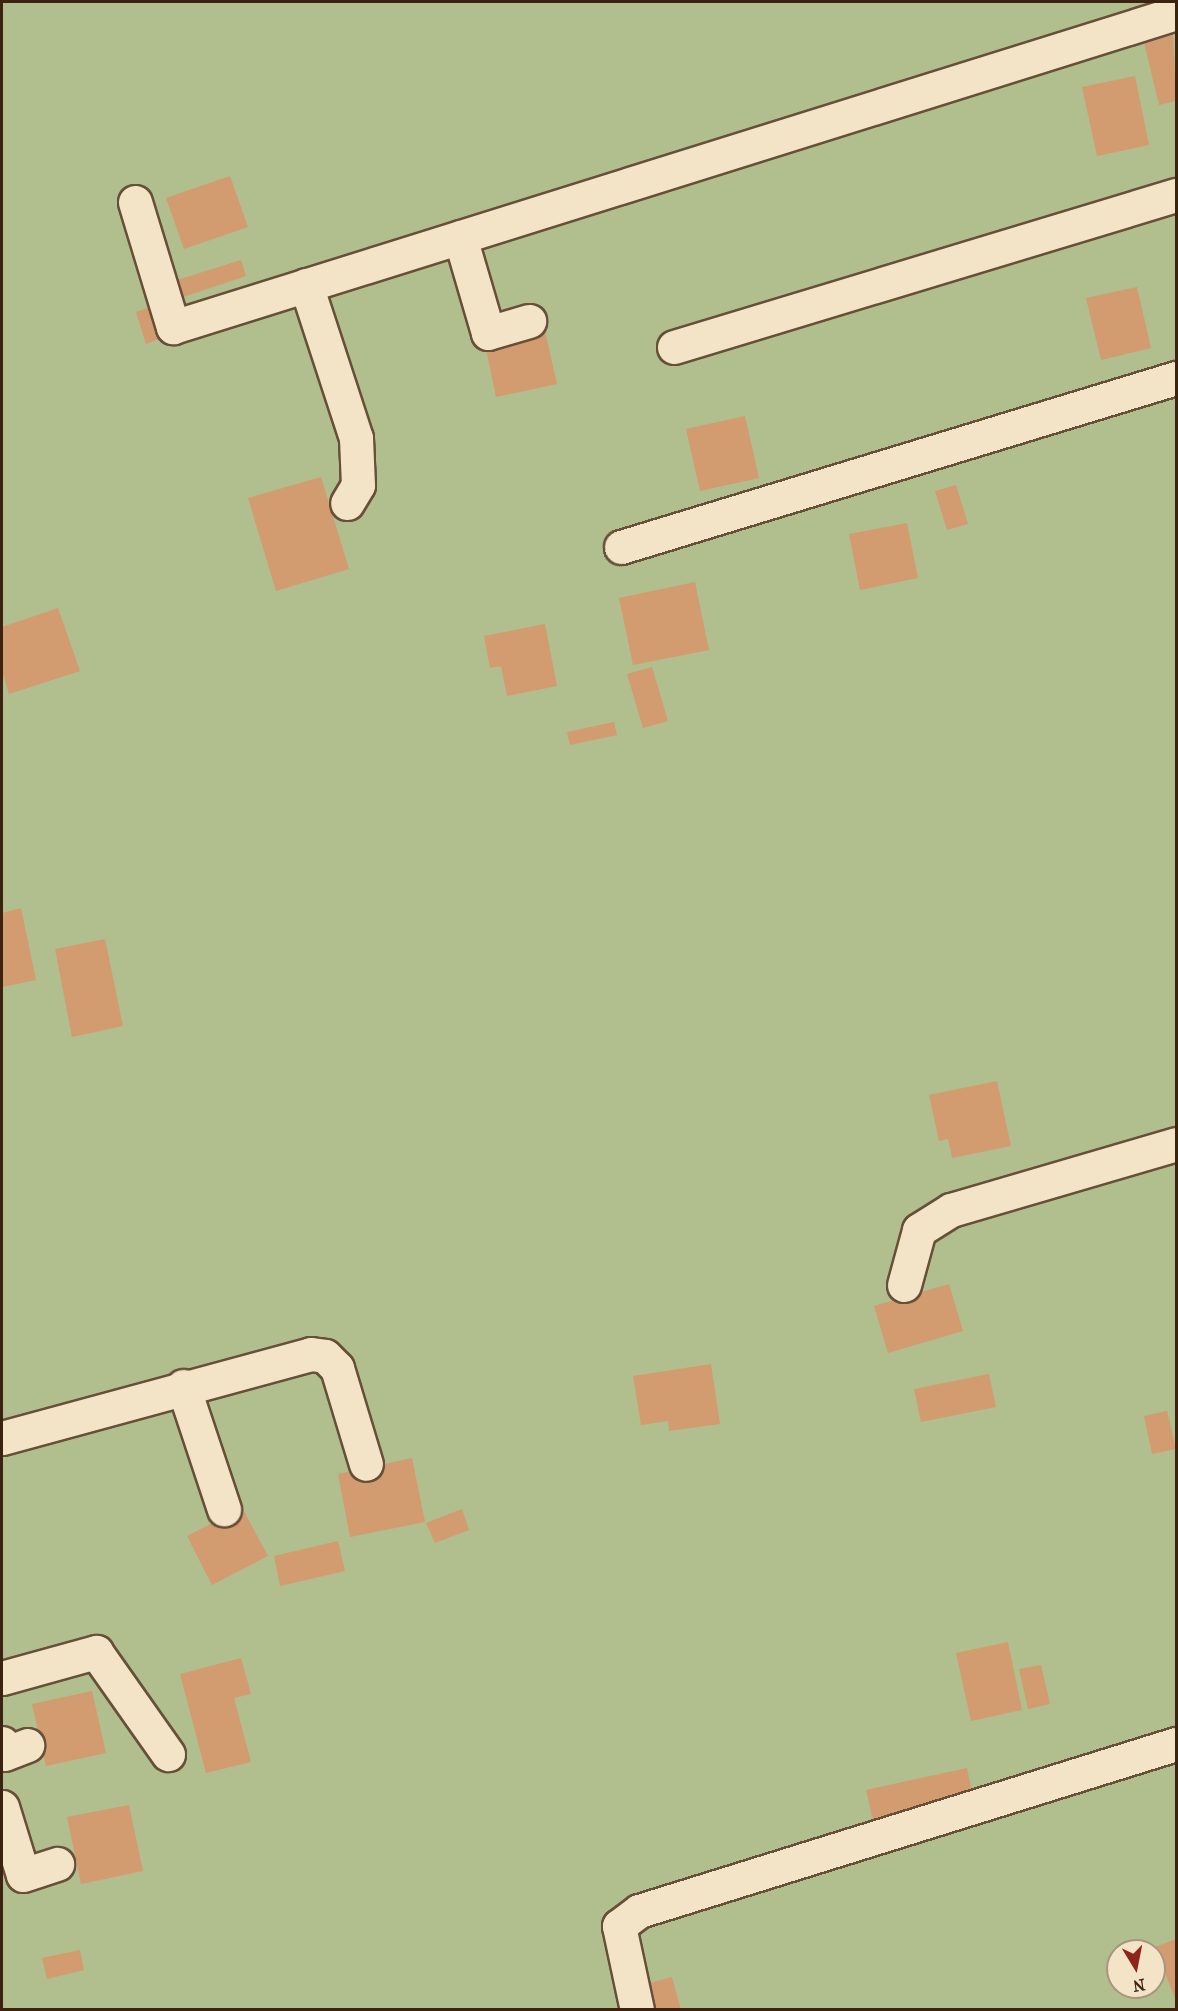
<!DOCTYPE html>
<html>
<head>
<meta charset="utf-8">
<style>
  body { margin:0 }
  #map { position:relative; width:1178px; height:2011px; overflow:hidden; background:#ecd5ab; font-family:"IM FELL French Canon",serif }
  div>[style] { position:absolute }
  .green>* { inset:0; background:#b1be8e }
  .building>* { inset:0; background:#d39b70 }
  .roads { filter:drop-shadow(2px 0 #674f38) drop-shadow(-2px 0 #674f38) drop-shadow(0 2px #674f38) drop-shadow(0 -2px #674f38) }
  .minor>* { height:33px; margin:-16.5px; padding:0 16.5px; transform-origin:16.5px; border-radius:16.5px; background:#f3e4c8 }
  span { translate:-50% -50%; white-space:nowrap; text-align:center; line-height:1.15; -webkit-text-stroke:6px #f3e4c8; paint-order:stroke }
  .frame { position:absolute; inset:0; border:3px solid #3b2211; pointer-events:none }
  .north { position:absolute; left:1106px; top:1939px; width:60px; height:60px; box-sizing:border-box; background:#f3e4c8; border:2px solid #a9967f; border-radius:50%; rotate:170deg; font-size:16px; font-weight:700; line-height:24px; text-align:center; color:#3b2211 }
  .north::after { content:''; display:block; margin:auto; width:21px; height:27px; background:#8f2418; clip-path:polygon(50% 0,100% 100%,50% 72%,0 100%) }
</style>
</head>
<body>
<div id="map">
  <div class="green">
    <div style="clip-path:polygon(evenodd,2px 2px,1176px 2px,1176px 2009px,2px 2010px,2px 2px,1118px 1951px,1154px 1951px,1154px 1987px,1118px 1987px,1118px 1951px)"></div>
  </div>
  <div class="building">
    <div style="clip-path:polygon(1173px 35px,1176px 101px,1159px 105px,1144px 42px)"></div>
    <div style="clip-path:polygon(1135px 76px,1149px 145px,1097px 156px,1082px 87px)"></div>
    <div style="clip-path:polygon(230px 176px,248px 227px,184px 249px,166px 198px)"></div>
    <div style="clip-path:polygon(241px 260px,246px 276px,183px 297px,177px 280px)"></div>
    <div style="clip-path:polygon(1137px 287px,1151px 348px,1101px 360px,1086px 298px)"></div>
    <div style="clip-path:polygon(156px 305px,166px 336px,146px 344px,136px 312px)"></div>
    <div style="clip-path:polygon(545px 331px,557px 384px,496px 397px,485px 344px)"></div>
    <div style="clip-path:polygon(745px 416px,759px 478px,700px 491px,686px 429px)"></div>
    <div style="clip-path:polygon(321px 477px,349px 569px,276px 591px,248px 498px)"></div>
    <div style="clip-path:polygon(956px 485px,968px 524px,947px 530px,935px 491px)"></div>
    <div style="clip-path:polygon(907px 523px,918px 578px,860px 590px,849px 534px)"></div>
    <div style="clip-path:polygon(695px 582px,709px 650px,633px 665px,619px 598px)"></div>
    <div style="clip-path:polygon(58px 608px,80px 671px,9px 694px,2px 671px,2px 627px)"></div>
    <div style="clip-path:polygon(545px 624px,557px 686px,507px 696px,501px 666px,490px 668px,484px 636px)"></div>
    <div style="clip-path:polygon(652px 667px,668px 721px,643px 728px,627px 674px)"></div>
    <div style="clip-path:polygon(614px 722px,617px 735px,570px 745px,567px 732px)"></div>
    <div style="clip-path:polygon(21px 908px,36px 980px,2px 987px,2px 913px)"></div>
    <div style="clip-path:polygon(105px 939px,123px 1026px,72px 1037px,55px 949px)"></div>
    <div style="clip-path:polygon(997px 1081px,1011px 1146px,952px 1158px,948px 1139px,939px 1141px,929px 1095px)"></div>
    <div style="clip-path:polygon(949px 1284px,963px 1331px,888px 1353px,874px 1306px)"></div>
    <div style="clip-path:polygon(711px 1364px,720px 1424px,669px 1431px,668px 1421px,641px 1425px,633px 1376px)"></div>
    <div style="clip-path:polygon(989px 1374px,996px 1407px,921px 1422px,914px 1389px)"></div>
    <div style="clip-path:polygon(1167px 1411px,1176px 1449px,1152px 1454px,1144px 1416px)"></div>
    <div style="clip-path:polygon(412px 1458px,425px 1522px,350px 1537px,338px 1474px)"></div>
    <div style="clip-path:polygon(242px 1508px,268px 1556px,212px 1585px,187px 1536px)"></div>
    <div style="clip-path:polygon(462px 1509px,469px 1530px,435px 1543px,426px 1523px)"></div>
    <div style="clip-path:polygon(338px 1541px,345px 1571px,280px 1586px,274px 1556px)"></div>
    <div style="clip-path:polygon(1008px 1642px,1022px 1710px,971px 1721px,956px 1653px)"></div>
    <div style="clip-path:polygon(241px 1658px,251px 1694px,234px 1698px,251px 1762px,206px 1773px,180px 1674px)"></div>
    <div style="clip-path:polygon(1041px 1665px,1050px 1704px,1028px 1709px,1019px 1669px)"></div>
    <div style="clip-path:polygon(92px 1691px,106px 1753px,46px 1766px,32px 1704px)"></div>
    <div style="clip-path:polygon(967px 1768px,974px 1803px,874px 1825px,866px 1790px)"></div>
    <div style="clip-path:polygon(129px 1805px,143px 1871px,81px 1884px,67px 1817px)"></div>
    <div style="clip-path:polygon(1176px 1939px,1176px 2001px,1155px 1947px)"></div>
    <div style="clip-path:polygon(80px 1950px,84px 1970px,47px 1979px,42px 1958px)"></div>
    <div style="clip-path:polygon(672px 1977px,681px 2010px,653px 2010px,646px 1984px)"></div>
  </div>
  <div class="roads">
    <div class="minor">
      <div style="left:135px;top:202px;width:131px;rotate:73.1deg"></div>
      <div style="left:173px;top:327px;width:1051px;rotate:-17.38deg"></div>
      <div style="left:460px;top:237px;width:100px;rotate:73.7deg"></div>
      <div style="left:488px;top:333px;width:43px;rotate:-16.3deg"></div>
      <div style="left:306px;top:285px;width:161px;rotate:71.9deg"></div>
      <div style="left:356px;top:438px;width:47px;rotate:87.6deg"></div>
      <div style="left:358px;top:485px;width:21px;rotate:121deg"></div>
      <div style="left:674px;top:347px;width:525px;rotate:-16.85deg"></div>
      <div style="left:621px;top:547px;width:580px;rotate:-16.94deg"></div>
      <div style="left:904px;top:1285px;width:57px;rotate:-74.7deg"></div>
      <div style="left:919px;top:1230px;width:38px;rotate:-32deg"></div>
      <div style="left:951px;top:1210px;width:234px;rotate:-16.3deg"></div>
      <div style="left:183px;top:1386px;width:130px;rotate:71.6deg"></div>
      <div style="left:2px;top:1438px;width:320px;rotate:-15.2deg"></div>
      <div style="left:311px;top:1354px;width:14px;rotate:8deg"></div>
      <div style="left:325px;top:1356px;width:17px;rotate:45deg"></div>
      <div style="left:337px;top:1368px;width:100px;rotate:73.2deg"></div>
      <div style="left:2px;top:1678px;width:98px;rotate:-15.5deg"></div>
      <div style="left:96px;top:1652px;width:125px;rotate:54.8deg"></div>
      <div style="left:2px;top:1743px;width:11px;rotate:80deg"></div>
      <div style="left:4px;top:1754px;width:25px;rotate:-21deg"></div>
      <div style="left:2px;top:1807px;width:71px;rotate:72.8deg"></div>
      <div style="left:23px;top:1875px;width:36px;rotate:-18deg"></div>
      <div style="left:637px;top:2010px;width:86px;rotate:-102.1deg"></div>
      <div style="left:619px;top:1926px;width:25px;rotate:-37deg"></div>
      <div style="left:639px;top:1911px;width:562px;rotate:-17.28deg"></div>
    </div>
  </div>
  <div class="frame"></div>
  <div class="north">N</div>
</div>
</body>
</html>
